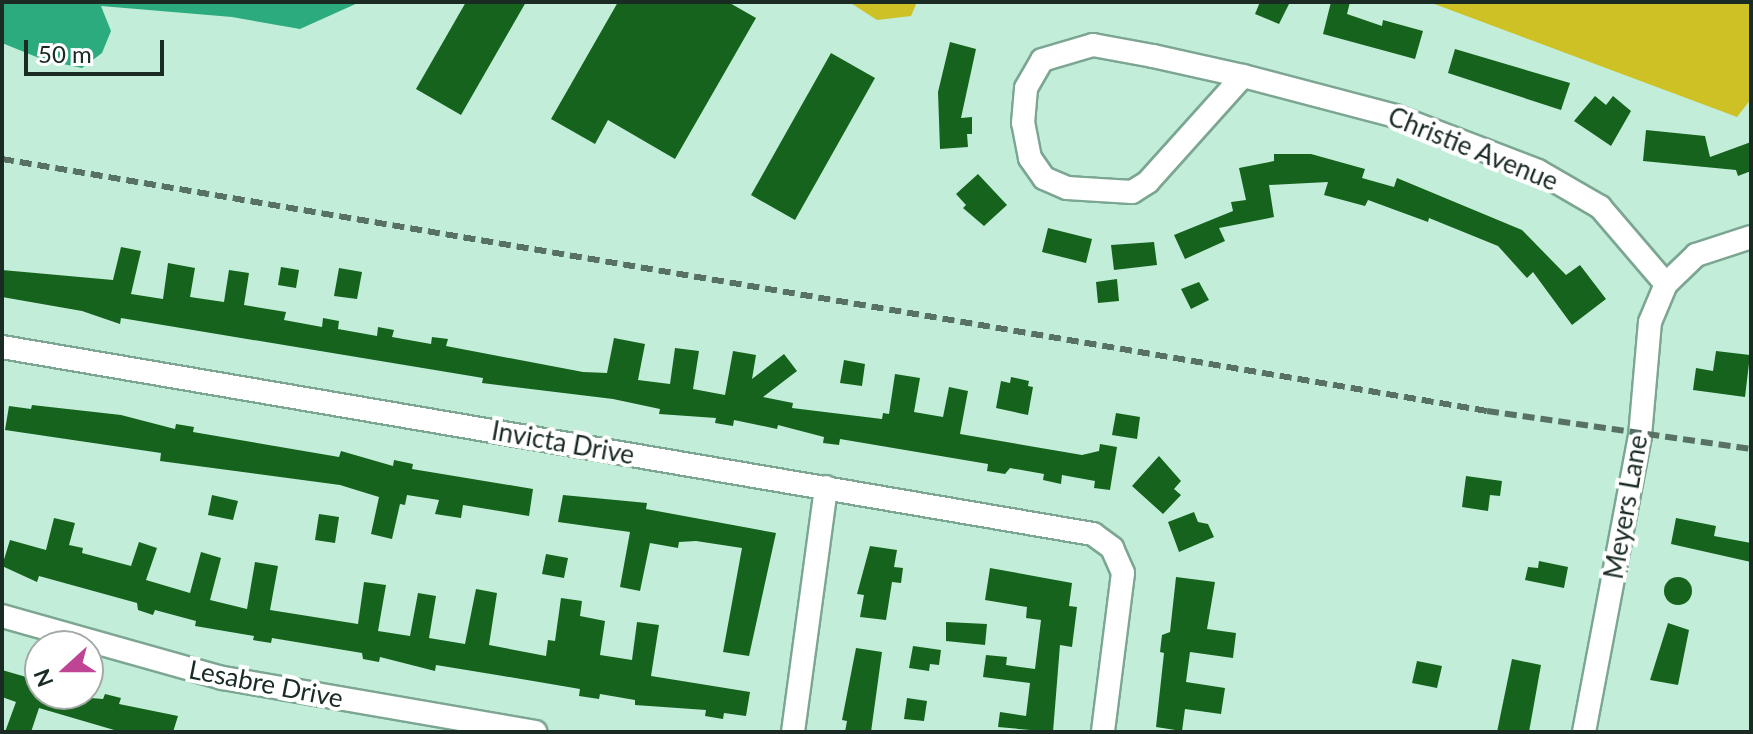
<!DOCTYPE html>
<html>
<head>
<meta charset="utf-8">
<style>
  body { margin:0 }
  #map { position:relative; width:1753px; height:734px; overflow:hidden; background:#c2eed9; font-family:Lato,sans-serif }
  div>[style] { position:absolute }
  .green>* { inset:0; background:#cec126 }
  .water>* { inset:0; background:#2cab7e }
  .building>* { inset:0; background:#15631c }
  .round { border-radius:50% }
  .roads { filter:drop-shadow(2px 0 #7ca692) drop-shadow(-2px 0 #7ca692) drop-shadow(0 2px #7ca692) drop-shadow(0 -2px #7ca692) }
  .street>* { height:22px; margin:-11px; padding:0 11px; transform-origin:11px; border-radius:11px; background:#fff }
  .rail>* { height:6px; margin-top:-3px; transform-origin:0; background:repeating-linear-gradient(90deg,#577265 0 12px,transparent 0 18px) }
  span { translate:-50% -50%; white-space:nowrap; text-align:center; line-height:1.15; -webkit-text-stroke:8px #fff; paint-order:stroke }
  .street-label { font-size:26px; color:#1a2b23 }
  .frame { position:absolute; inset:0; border:4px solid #1a2b23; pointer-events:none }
  .north { position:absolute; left:24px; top:630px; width:80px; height:80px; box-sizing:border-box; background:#fff; border:2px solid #a3aaa7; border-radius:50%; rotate:249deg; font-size:22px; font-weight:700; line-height:32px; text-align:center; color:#1a2b23 }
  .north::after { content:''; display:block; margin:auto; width:28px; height:36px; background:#bf4494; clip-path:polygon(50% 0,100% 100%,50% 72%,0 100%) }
  .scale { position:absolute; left:24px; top:40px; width:140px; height:36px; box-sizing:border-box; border:4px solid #1a2b23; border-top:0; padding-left:10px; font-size:24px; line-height:28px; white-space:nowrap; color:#1a2b23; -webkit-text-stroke:6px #fff; paint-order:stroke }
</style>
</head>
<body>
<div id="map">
  <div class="green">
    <div style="clip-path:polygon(849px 2px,917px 2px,911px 16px,877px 20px)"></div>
    <div style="clip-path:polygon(1429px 2px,1751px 2px,1751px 99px,1737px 117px)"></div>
  </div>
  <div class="water">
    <div style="clip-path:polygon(2px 2px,360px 2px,300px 29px,232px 17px,101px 6px,111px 31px,102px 53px,82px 68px,44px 60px,2px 43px)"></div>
  </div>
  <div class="building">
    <div style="clip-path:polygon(466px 2px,526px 2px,461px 115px,416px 89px)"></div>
    <div style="clip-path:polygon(618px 2px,728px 2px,756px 18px,675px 159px,608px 120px,595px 144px,551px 119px)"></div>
    <div style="clip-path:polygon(1260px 2px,1290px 2px,1279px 24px,1255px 14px)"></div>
    <div style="clip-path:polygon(1331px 2px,1350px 2px,1347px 14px,1382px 26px,1383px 20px,1423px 31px,1415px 59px,1323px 34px)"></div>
    <div style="clip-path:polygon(950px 42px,976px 49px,961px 118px,972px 117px,972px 134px,967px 134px,968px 147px,940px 149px,938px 92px)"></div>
    <div style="clip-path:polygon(1455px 49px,1570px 83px,1561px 110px,1448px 73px)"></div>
    <div style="clip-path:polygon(831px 53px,875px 78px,795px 220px,751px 195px)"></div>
    <div style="clip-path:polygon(1595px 96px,1606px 105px,1613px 96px,1631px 111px,1611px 146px,1574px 121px)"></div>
    <div style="clip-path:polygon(1646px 130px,1705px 136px,1710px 157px,1751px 142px,1751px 171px,1738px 176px,1736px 170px,1643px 161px)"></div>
    <div style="clip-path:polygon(1274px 154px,1311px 154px,1365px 169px,1362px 178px,1394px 187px,1397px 178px,1522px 230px,1566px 275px,1580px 265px,1606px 299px,1572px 325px,1533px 272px,1527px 278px,1498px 246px,1429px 218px,1428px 222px,1368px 200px,1365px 206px,1324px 195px,1328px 182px,1269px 185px,1274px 217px,1219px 228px,1225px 241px,1185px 259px,1174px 235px,1233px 211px,1231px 202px,1246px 200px,1239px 168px,1274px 161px)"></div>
    <div style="clip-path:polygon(978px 174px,1007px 205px,984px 226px,963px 208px,966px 205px,956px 194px)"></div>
    <div style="clip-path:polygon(1048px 228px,1092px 239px,1086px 263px,1042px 252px)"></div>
    <div style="clip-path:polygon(1154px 242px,1157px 265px,1114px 270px,1111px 245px)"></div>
    <div style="clip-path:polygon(121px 247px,141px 251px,131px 294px,163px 299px,168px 263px,195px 268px,190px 297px,224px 302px,229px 270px,249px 273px,244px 305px,286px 312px,284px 320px,322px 327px,323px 318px,339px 321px,338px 329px,377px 336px,378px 327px,394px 330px,392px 337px,431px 344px,432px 337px,448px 339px,446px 346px,583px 372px,607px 373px,614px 338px,645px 344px,638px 380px,670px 384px,675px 348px,699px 351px,693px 389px,725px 395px,733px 351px,756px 355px,752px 379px,784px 354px,797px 371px,763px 397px,793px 403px,792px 408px,882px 419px,883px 413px,889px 414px,895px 374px,920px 378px,914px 412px,943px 417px,949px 387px,968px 391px,960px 434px,1082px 455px,1099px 451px,1100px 444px,1117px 447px,1110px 490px,1094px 488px,1095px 481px,1062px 475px,1061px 484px,1043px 480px,1044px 474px,1010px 468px,1005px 474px,987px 471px,988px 464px,840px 439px,839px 445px,823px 443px,824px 437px,778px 425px,777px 429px,734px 420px,733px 426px,715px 423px,716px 418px,659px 414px,660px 409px,613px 399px,482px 383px,483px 378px,121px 318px,120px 324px,82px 311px,2px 297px,2px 270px,113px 280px)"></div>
    <div style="clip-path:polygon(281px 267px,299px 270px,296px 288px,278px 285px)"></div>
    <div style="clip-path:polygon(339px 268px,362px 272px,357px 299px,334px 296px)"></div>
    <div style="clip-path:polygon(1117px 279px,1119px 301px,1098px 303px,1096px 282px)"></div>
    <div style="clip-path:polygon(1199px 282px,1209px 300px,1191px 309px,1181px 289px)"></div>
    <div style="clip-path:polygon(1716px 351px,1750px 355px,1745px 397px,1693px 390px,1696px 368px,1713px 371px)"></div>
    <div style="clip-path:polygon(844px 360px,865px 364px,862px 386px,840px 383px)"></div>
    <div style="clip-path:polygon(1011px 377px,1029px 381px,1028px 386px,1033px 387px,1028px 415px,996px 408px,1001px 381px,1010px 383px)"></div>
    <div style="clip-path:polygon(32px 405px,121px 415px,175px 429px,176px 424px,194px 427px,193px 432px,339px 457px,341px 451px,393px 466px,394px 460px,413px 464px,412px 469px,533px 489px,529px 516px,463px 505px,461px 518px,435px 514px,439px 500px,407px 495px,405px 505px,400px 504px,392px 539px,371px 534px,379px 497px,340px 485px,160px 461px,161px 453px,5px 430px,9px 406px,31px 409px)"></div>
    <div style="clip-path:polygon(1116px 413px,1140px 417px,1137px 439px,1112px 435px)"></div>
    <div style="clip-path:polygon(1159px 456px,1181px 481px,1174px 489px,1181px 495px,1163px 514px,1132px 486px)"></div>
    <div style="clip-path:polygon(1466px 476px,1502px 481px,1500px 496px,1490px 495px,1488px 511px,1462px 507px)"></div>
    <div style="clip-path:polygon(212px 495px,238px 501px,233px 520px,208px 515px)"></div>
    <div style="clip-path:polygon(563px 495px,647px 503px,646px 509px,776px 533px,749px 656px,723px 652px,742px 548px,696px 541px,679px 542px,678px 548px,650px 543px,640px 591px,620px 587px,630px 532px,558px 522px)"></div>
    <div style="clip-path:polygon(1194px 512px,1198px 522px,1208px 524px,1214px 537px,1179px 552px,1168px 522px)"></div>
    <div style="clip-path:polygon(319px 514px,339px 517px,335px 543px,315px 540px)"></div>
    <div style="clip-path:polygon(54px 518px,75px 523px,69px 545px,83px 548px,82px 553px,131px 566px,139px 542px,157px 548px,146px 580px,190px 593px,201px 552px,221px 558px,210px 600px,247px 609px,255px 562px,278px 566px,270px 610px,358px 624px,364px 582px,386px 585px,378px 631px,410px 636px,418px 593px,436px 596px,429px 638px,465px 644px,476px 589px,497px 593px,489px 645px,546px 656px,548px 640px,555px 641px,561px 598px,582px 601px,580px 616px,605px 621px,600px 655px,632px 660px,637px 622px,659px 625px,651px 676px,750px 692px,746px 716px,724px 713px,723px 719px,705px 716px,706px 710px,635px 705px,635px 700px,600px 694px,599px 699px,579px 696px,580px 689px,503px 676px,436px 665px,435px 671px,380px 657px,379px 662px,363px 659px,362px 653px,272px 638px,271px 643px,253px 640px,254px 636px,195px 626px,196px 621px,155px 610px,153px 615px,138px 610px,137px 603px,39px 576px,37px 582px,2px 566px,10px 540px,46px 550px)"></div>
    <div style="clip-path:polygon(1676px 518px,1716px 526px,1714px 536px,1751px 543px,1751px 562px,1671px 544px)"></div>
    <div style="clip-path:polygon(870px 546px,897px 550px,894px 567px,903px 568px,901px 583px,892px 582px,886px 620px,860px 617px,864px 595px,857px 594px)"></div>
    <div style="clip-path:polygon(546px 554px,568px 558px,564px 578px,542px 574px)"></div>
    <div style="clip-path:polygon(1539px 561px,1568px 567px,1564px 588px,1525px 580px,1528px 567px,1538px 568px)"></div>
    <div style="clip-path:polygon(990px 568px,1072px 583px,1069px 606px,1077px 607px,1072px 647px,1060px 645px,1053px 732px,998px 727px,1000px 712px,1026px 716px,1030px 683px,983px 677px,986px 655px,1007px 657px,1006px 665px,1035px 669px,1041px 620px,1026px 618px,1027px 607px,985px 600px)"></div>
    <div style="clip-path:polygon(1176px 577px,1215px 582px,1207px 629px,1236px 633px,1233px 658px,1190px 652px,1186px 682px,1225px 688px,1221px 714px,1185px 709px,1182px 731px,1156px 727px,1164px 653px,1160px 652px,1162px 635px,1170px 632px)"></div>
    <div class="round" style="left:1664px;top:577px;width:28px;height:28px"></div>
    <div style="clip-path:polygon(946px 622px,987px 624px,985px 645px,946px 641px)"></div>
    <div style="clip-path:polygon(1668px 623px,1689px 630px,1678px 685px,1650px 680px)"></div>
    <div style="clip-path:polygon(913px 646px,941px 650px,939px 665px,930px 664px,929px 671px,909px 668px)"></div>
    <div style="clip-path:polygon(856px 648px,882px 652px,871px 732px,845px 732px,847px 721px,842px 720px)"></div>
    <div style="clip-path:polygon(1512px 659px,1541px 665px,1529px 732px,1497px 732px)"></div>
    <div style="clip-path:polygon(1417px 661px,1442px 666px,1437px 688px,1412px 683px)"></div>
    <div style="clip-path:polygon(2px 670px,40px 681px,40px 694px,103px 699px,105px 694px,121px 698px,119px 704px,178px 716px,173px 732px,121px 732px,39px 708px,31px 732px,5px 732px,16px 702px,2px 697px)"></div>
    <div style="clip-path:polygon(907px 698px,927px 701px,924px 721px,904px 719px)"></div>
  </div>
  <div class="roads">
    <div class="street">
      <div style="left:1243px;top:76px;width:142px;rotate:131.9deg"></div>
      <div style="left:1148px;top:182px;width:19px;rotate:148deg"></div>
      <div style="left:1132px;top:192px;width:65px;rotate:-176.5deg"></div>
      <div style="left:1067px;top:188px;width:25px;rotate:-157deg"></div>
      <div style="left:1044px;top:178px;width:24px;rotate:-125deg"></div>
      <div style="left:1030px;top:158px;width:36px;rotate:-101deg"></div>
      <div style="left:1023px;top:123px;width:35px;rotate:-85deg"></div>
      <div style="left:1026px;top:88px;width:32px;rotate:-60deg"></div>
      <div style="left:1042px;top:60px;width:53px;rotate:-16.4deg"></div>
      <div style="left:1093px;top:45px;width:61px;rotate:10.4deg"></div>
      <div style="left:1153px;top:56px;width:92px;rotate:12.5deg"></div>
      <div style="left:1243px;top:76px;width:157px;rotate:14.7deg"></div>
      <div style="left:1395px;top:116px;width:153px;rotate:21deg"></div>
      <div style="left:1538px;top:171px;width:72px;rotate:30.1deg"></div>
      <div style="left:1600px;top:207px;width:101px;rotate:49.4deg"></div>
      <div style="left:2px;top:347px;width:1107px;rotate:9.73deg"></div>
      <div style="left:1093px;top:534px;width:24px;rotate:36deg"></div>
      <div style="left:1112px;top:548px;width:27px;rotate:66deg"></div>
      <div style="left:1123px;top:573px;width:160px;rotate:97.2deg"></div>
      <div style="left:2px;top:616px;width:230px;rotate:15.7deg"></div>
      <div style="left:223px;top:678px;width:317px;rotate:9.8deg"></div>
      <div style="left:793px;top:732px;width:247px;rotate:-82.3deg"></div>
      <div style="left:1584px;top:732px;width:301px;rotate:-79.3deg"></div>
      <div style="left:1640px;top:436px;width:114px;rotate:-85deg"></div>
      <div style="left:1650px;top:322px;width:41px;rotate:-67.2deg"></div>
      <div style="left:1666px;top:284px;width:42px;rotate:-44deg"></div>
      <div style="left:1696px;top:255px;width:58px;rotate:-18.1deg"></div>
    </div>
  </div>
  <div class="rail">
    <div style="left:2px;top:159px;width:1506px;rotate:9.63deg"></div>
    <div style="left:1487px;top:411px;width:267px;rotate:8.2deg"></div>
  </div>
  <div class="street-label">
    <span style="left:1473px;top:149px;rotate:22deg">Christie Avenue</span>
    <span style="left:563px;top:443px;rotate:10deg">Invicta Drive</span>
    <span style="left:1626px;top:507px;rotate:-80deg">Meyers Lane</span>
    <span style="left:266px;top:684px;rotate:11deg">Lesabre Drive</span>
  </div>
  <div class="frame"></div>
  <div class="north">N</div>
  <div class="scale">50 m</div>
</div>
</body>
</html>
